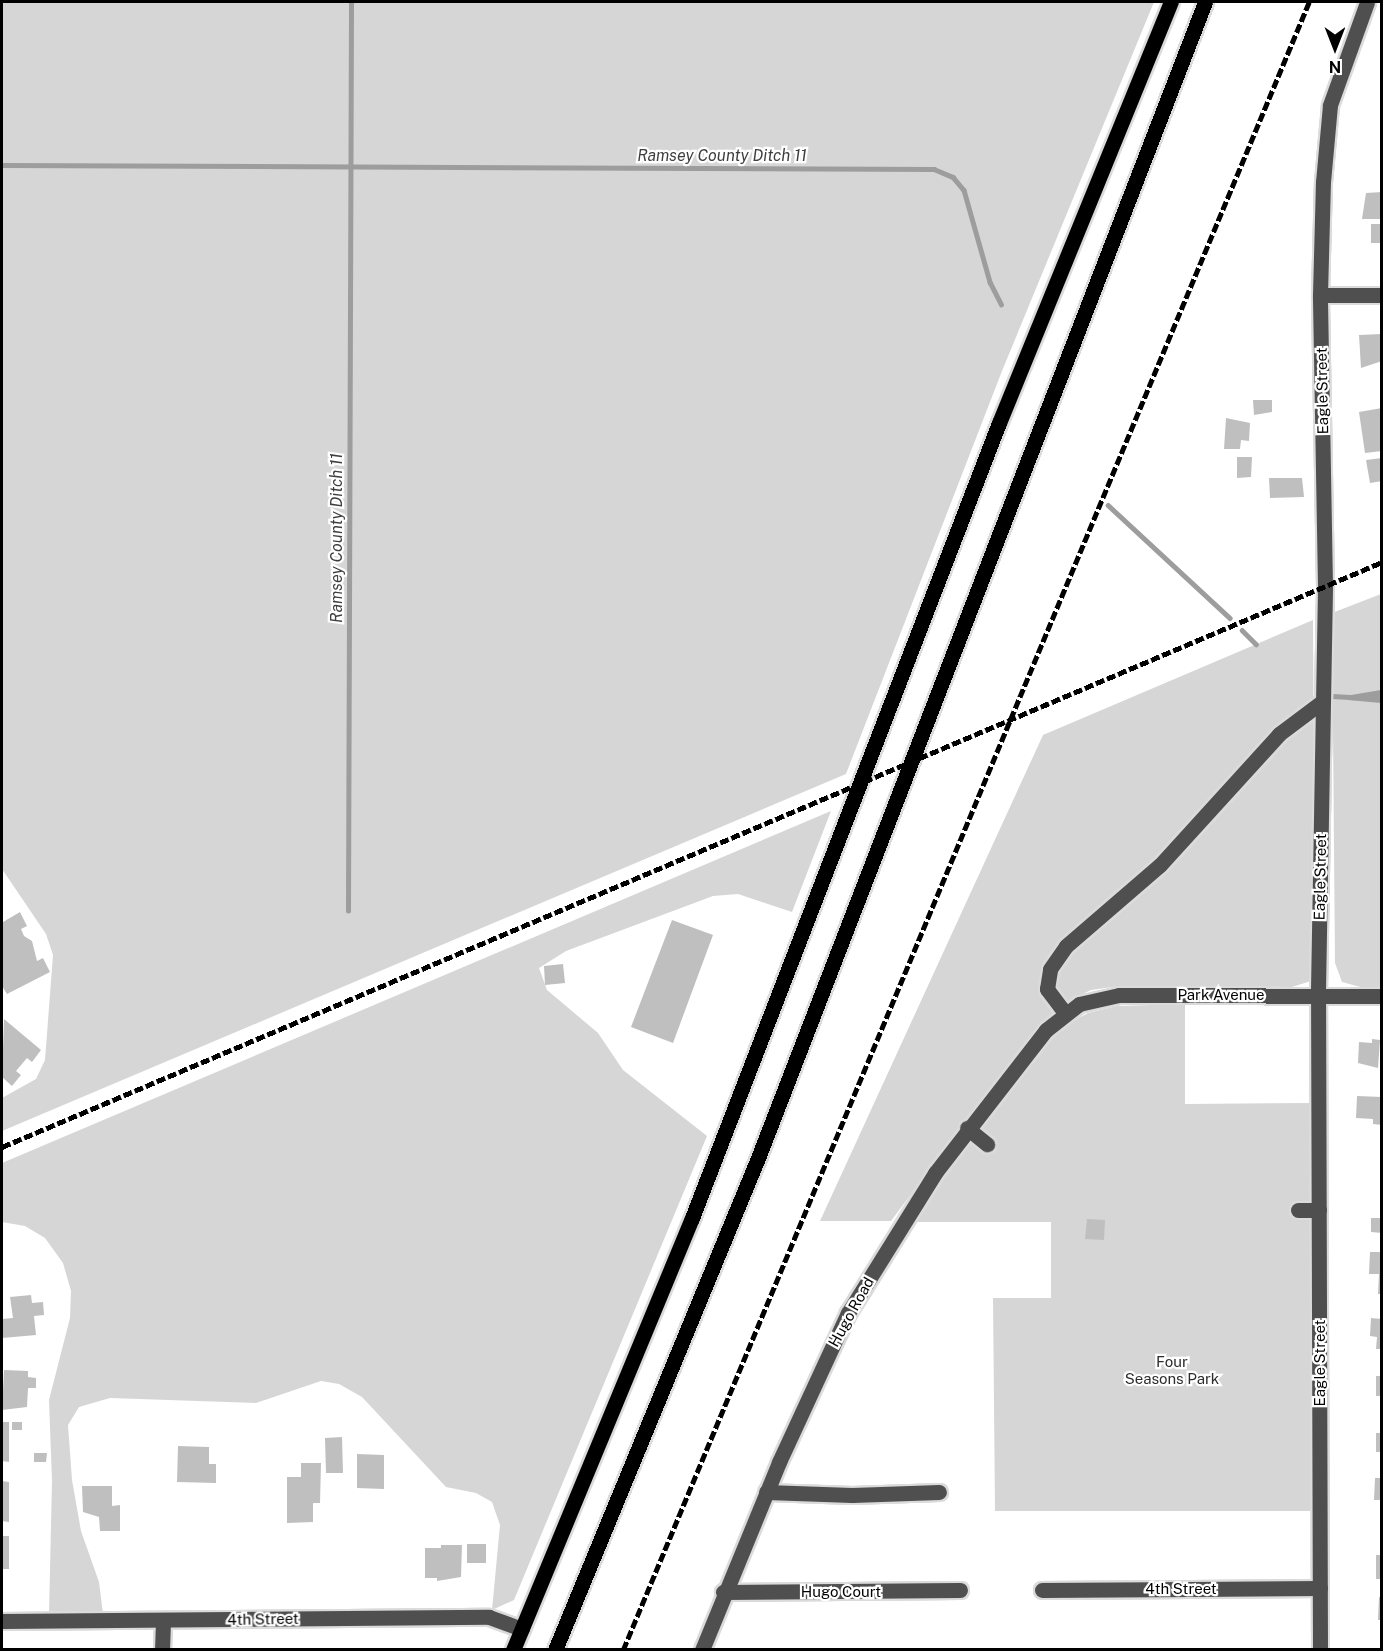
<!DOCTYPE html>
<html>
<head>
<meta charset="utf-8">
<style>
  body { margin:0 }
  #map { position:relative; width:1383px; height:1651px; overflow:hidden; background:#fff; font-family:"Public Sans",sans-serif }
  div>[style] { position:absolute }
  .green>* { inset:0; background:#d6d6d6 }
  .water>* { inset:0; background:#9d9d9d }
  .stream>* { height:4.5px; margin:-2.25px; padding:0 2.25px; transform-origin:2.25px; border-radius:2.25px; background:#9d9d9d }
  .building>* { inset:0; background:#bfbfbf }
  .roads { filter:drop-shadow(2px 0 #dbdbdb) drop-shadow(-2px 0 #dbdbdb) drop-shadow(0 2px #dbdbdb) drop-shadow(0 -2px #dbdbdb) }
  .minor>* { height:15px; margin:-7.5px; padding:0 7.5px; transform-origin:7.5px; border-radius:7.5px; background:#4f4f4f }
  .major>* { height:15px; margin:-7.5px; padding:0 7.5px; transform-origin:7.5px; border-radius:7.5px; background:#000 }
  .rail>* { height:4.5px; margin-top:-2.25px; transform-origin:0; background:repeating-linear-gradient(90deg,#000 0 9px,transparent 0 12px) }
  span { translate:-50% -50%; white-space:nowrap; text-align:center; line-height:1.15; -webkit-text-stroke:4.5px #fff; paint-order:stroke }
  .street-label { font-size:15px; color:#000 }
  .park-label { font-size:15px; color:#2d2d2d }
  .water-label { font-size:16px; color:#3e3e3e; font-style:italic }
  .frame { position:absolute; inset:0; border:3px solid #000; pointer-events:none }
  .north { position:absolute; left:1305px; top:18px; width:60px; height:60px; -webkit-text-stroke:4px #fff; paint-order:stroke; rotate:180deg; font-size:16px; font-weight:700; line-height:24px; text-align:center; color:#000 }
  .north::after { content:''; display:block; margin:auto; width:21px; height:27px; background:#000; clip-path:polygon(50% 0,100% 100%,50% 72%,0 100%) }
</style>
</head>
<body>
<div id="map">
  <div class="green">
    <div style="clip-path:polygon(2px 2px,1154px 2px,1002px 371px,846px 774px,2px 1131px,2px 1098px,36px 1079px,45px 1060px,53px 955px,46px 934px,2px 869px)"></div>
    <div style="clip-path:polygon(1381px 594px,1381px 989px,1364px 988px,1342px 982px,1335px 963px,1332px 613px)"></div>
    <div style="clip-path:polygon(1313px 620px,1315px 972px,1311px 981px,1292px 987px,1120px 986px,1091px 990px,1068px 1001px,1022px 1046px,891px 1221px,820px 1221px,1043px 735px)"></div>
    <div style="clip-path:polygon(831px 811px,792px 912px,738px 894px,713px 896px,566px 951px,539px 968px,547px 990px,598px 1033px,623px 1070px,707px 1136px,514px 1600px,492px 1610px,500px 1525px,492px 1502px,476px 1493px,446px 1487px,362px 1397px,339px 1384px,321px 1381px,256px 1403px,110px 1398px,79px 1407px,68px 1425px,72px 1480px,81px 1531px,99px 1582px,103px 1614px,49px 1615px,52px 1481px,49px 1400px,70px 1318px,71px 1291px,63px 1263px,45px 1238px,25px 1226px,2px 1222px,2px 1163px)"></div>
    <div style="clip-path:polygon(1185px 1004px,1185px 1104px,1313px 1103px,1313px 1511px,995px 1511px,993px 1298px,1051px 1298px,1051px 1222px,913px 1222px,1035px 1053px,1066px 1025px,1088px 1013px,1117px 1006px)"></div>
  </div>
  <div class="water">
    <div style="clip-path:polygon(1381px 690px,1381px 703px,1348px 700px,1351px 695px)"></div>
  </div>
  <div class="stream">
    <div style="left:2px;top:165px;width:932px;rotate:0.25deg"></div>
    <div style="left:934px;top:169px;width:21px;rotate:23deg"></div>
    <div style="left:953px;top:177px;width:17px;rotate:50deg"></div>
    <div style="left:964px;top:190px;width:96px;rotate:74.2deg"></div>
    <div style="left:990px;top:282px;width:25px;rotate:63deg"></div>
    <div style="left:1108px;top:505px;width:166px;rotate:42.8deg"></div>
    <div style="left:1242px;top:630px;width:20px;rotate:45deg"></div>
    <div style="left:1332px;top:696px;width:22px;rotate:3deg"></div>
    <div style="left:348px;top:911px;width:909px;rotate:-89.81deg"></div>
  </div>
  <div class="building">
    <div style="clip-path:polygon(1382px 192px,1382px 219px,1362px 219px,1366px 193px)"></div>
    <div style="clip-path:polygon(1371px 224px,1382px 224px,1382px 243px,1371px 243px)"></div>
    <div style="clip-path:polygon(1382px 334px,1382px 361px,1361px 368px,1359px 335px)"></div>
    <div style="clip-path:polygon(1253px 400px,1272px 400px,1272px 412px,1254px 415px)"></div>
    <div style="clip-path:polygon(1382px 408px,1382px 451px,1365px 453px,1359px 412px)"></div>
    <div style="clip-path:polygon(1226px 418px,1250px 423px,1249px 441px,1241px 440px,1240px 449px,1224px 449px)"></div>
    <div style="clip-path:polygon(1237px 457px,1252px 457px,1251px 477px,1237px 478px)"></div>
    <div style="clip-path:polygon(1382px 458px,1382px 481px,1370px 483px,1366px 460px)"></div>
    <div style="clip-path:polygon(1269px 478px,1302px 478px,1304px 497px,1270px 498px)"></div>
    <div style="clip-path:polygon(20px 912px,27px 926px,21px 929px,24px 936px,32px 941px,37px 961px,43px 958px,50px 972px,7px 994px,2px 986px,2px 919px,3px 922px)"></div>
    <div style="clip-path:polygon(672px 920px,713px 935px,673px 1043px,631px 1027px)"></div>
    <div style="clip-path:polygon(563px 964px,565px 983px,545px 985px,544px 966px)"></div>
    <div style="clip-path:polygon(4px 1019px,41px 1050px,32px 1062px,27px 1058px,16px 1071px,21px 1075px,12px 1086px,2px 1077px)"></div>
    <div style="clip-path:polygon(1372px 1039px,1380px 1040px,1378px 1068px,1358px 1063px,1359px 1042px,1372px 1043px)"></div>
    <div style="clip-path:polygon(1357px 1096px,1382px 1097px,1382px 1125px,1373px 1124px,1373px 1119px,1356px 1118px)"></div>
    <div style="clip-path:polygon(1371px 1218px,1382px 1218px,1382px 1233px,1371px 1232px)"></div>
    <div style="clip-path:polygon(1087px 1219px,1105px 1220px,1104px 1240px,1085px 1239px)"></div>
    <div style="clip-path:polygon(1370px 1252px,1382px 1252px,1382px 1294px,1378px 1294px,1379px 1274px,1369px 1274px)"></div>
    <div style="clip-path:polygon(31px 1295px,32px 1303px,43px 1302px,44px 1315px,34px 1316px,36px 1335px,2px 1338px,2px 1319px,13px 1318px,10px 1297px)"></div>
    <div style="clip-path:polygon(1371px 1318px,1382px 1319px,1382px 1349px,1376px 1349px,1377px 1337px,1370px 1336px)"></div>
    <div style="clip-path:polygon(4px 1370px,28px 1371px,28px 1377px,36px 1378px,36px 1388px,28px 1388px,27px 1407px,2px 1410px)"></div>
    <div style="clip-path:polygon(1376px 1376px,1382px 1376px,1382px 1396px,1376px 1396px)"></div>
    <div style="clip-path:polygon(2px 1422px,9px 1422px,9px 1462px,2px 1461px)"></div>
    <div style="clip-path:polygon(12px 1422px,22px 1422px,22px 1430px,12px 1430px)"></div>
    <div style="clip-path:polygon(1376px 1433px,1382px 1433px,1382px 1452px,1376px 1452px)"></div>
    <div style="clip-path:polygon(342px 1437px,343px 1473px,326px 1473px,325px 1438px)"></div>
    <div style="clip-path:polygon(178px 1446px,209px 1447px,209px 1464px,216px 1464px,216px 1483px,177px 1482px)"></div>
    <div style="clip-path:polygon(34px 1453px,47px 1453px,46px 1462px,34px 1462px)"></div>
    <div style="clip-path:polygon(357px 1454px,384px 1455px,384px 1489px,357px 1488px)"></div>
    <div style="clip-path:polygon(301px 1463px,321px 1463px,320px 1503px,313px 1503px,313px 1522px,287px 1523px,287px 1477px,301px 1477px)"></div>
    <div style="clip-path:polygon(1375px 1478px,1382px 1478px,1382px 1500px,1374px 1500px)"></div>
    <div style="clip-path:polygon(2px 1481px,9px 1482px,9px 1522px,2px 1521px)"></div>
    <div style="clip-path:polygon(82px 1486px,112px 1486px,112px 1506px,120px 1505px,120px 1531px,100px 1531px,99px 1517px,83px 1512px)"></div>
    <div style="clip-path:polygon(2px 1536px,9px 1536px,9px 1569px,2px 1569px)"></div>
    <div style="clip-path:polygon(467px 1544px,486px 1544px,486px 1563px,467px 1563px)"></div>
    <div style="clip-path:polygon(441px 1545px,462px 1545px,461px 1577px,437px 1581px,437px 1578px,425px 1578px,425px 1548px,441px 1548px)"></div>
    <div style="clip-path:polygon(1376px 1555px,1382px 1555px,1382px 1579px,1376px 1579px)"></div>
    <div style="clip-path:polygon(1379px 1597px,1382px 1597px,1382px 1620px,1378px 1620px)"></div>
  </div>
  <div class="roads">
    <div class="minor">
      <div style="left:1320px;top:295px;width:62px"></div>
      <div style="left:1065px;top:1013px;width:30px;rotate:-127deg"></div>
      <div style="left:1047px;top:989px;width:20px;rotate:-81deg"></div>
      <div style="left:1050px;top:969px;width:28px;rotate:-55deg"></div>
      <div style="left:1066px;top:946px;width:124px;rotate:-40.8deg"></div>
      <div style="left:1160px;top:865px;width:177px;rotate:-47.7deg"></div>
      <div style="left:1279px;top:734px;width:55px;rotate:-36.9deg"></div>
      <div style="left:967px;top:1128px;width:26px;rotate:39deg"></div>
      <div style="left:1298px;top:1210px;width:21px"></div>
      <div style="left:766px;top:1492px;width:86px;rotate:2deg"></div>
      <div style="left:852px;top:1495px;width:87px;rotate:-2deg"></div>
      <div style="left:1042px;top:1590px;width:278px;rotate:-0.4deg"></div>
      <div style="left:723px;top:1592px;width:237px;rotate:-0.5deg"></div>
      <div style="left:2px;top:1621px;width:487px;rotate:-0.5deg"></div>
      <div style="left:489px;top:1617px;width:35px;rotate:20deg"></div>
      <div style="left:162px;top:1650px;width:30px;rotate:-88deg"></div>
      <div style="left:702px;top:1650px;width:203px;rotate:-67.7deg"></div>
      <div style="left:779px;top:1462px;width:164px;rotate:-65.2deg"></div>
      <div style="left:848px;top:1313px;width:165px;rotate:-58.1deg"></div>
      <div style="left:935px;top:1173px;width:181px;rotate:-52.2deg"></div>
      <div style="left:1046px;top:1030px;width:42px;rotate:-38.2deg"></div>
      <div style="left:1079px;top:1004px;width:41px;rotate:-12.7deg"></div>
      <div style="left:1119px;top:995px;width:263px;rotate:0.2deg"></div>
      <div style="left:1320px;top:1650px;width:660px;rotate:-90.17deg"></div>
      <div style="left:1318px;top:990px;width:404px;rotate:-89deg"></div>
      <div style="left:1325px;top:586px;width:291px;rotate:-91deg"></div>
      <div style="left:1320px;top:295px;width:113px;rotate:-88.5deg"></div>
      <div style="left:1323px;top:182px;width:77px;rotate:-84.8deg"></div>
      <div style="left:1330px;top:105px;width:109px;rotate:-70.2deg"></div>
    </div>
    <div class="major">
      <div style="left:513px;top:1650px;width:468px;rotate:-67.5deg"></div>
      <div style="left:692px;top:1218px;width:852px;rotate:-68.89deg"></div>
      <div style="left:999px;top:423px;width:455px;rotate:-67.8deg"></div>
      <div style="left:555px;top:1650px;width:532px;rotate:-67.58deg"></div>
      <div style="left:758px;top:1158px;width:1239px;rotate:-68.86deg"></div>
    </div>
  </div>
  <div class="rail">
    <div style="left:2px;top:1147px;width:1499px;rotate:-22.97deg"></div>
    <div style="left:623px;top:1650px;width:1785px;rotate:-67.4deg"></div>
  </div>
  <div class="street-label">
    <span style="left:1322px;top:391px;rotate:-91deg">Eagle Street</span>
    <span style="left:1320px;top:877px;rotate:-89deg">Eagle Street</span>
    <span style="left:1221px;top:995px">Park Avenue</span>
    <span style="left:851px;top:1312px;rotate:-61deg">Hugo Road</span>
    <span style="left:1320px;top:1363px;rotate:-90deg">Eagle Street</span>
    <span style="left:1181px;top:1589px">4th Street</span>
    <span style="left:841px;top:1592px">Hugo Court</span>
    <span style="left:263px;top:1619px;rotate:-1deg">4th Street</span>
  </div>
  <div class="park-label">
    <span style="left:1172px;top:1370px">Four<br>Seasons Park</span>
  </div>
  <div class="water-label">
    <span style="left:722px;top:156px">Ramsey County Ditch 11</span>
    <span style="left:337px;top:538px;rotate:-90deg">Ramsey County Ditch 11</span>
  </div>
  <div class="frame"></div>
  <div class="north">N</div>
</div>
</body>
</html>
